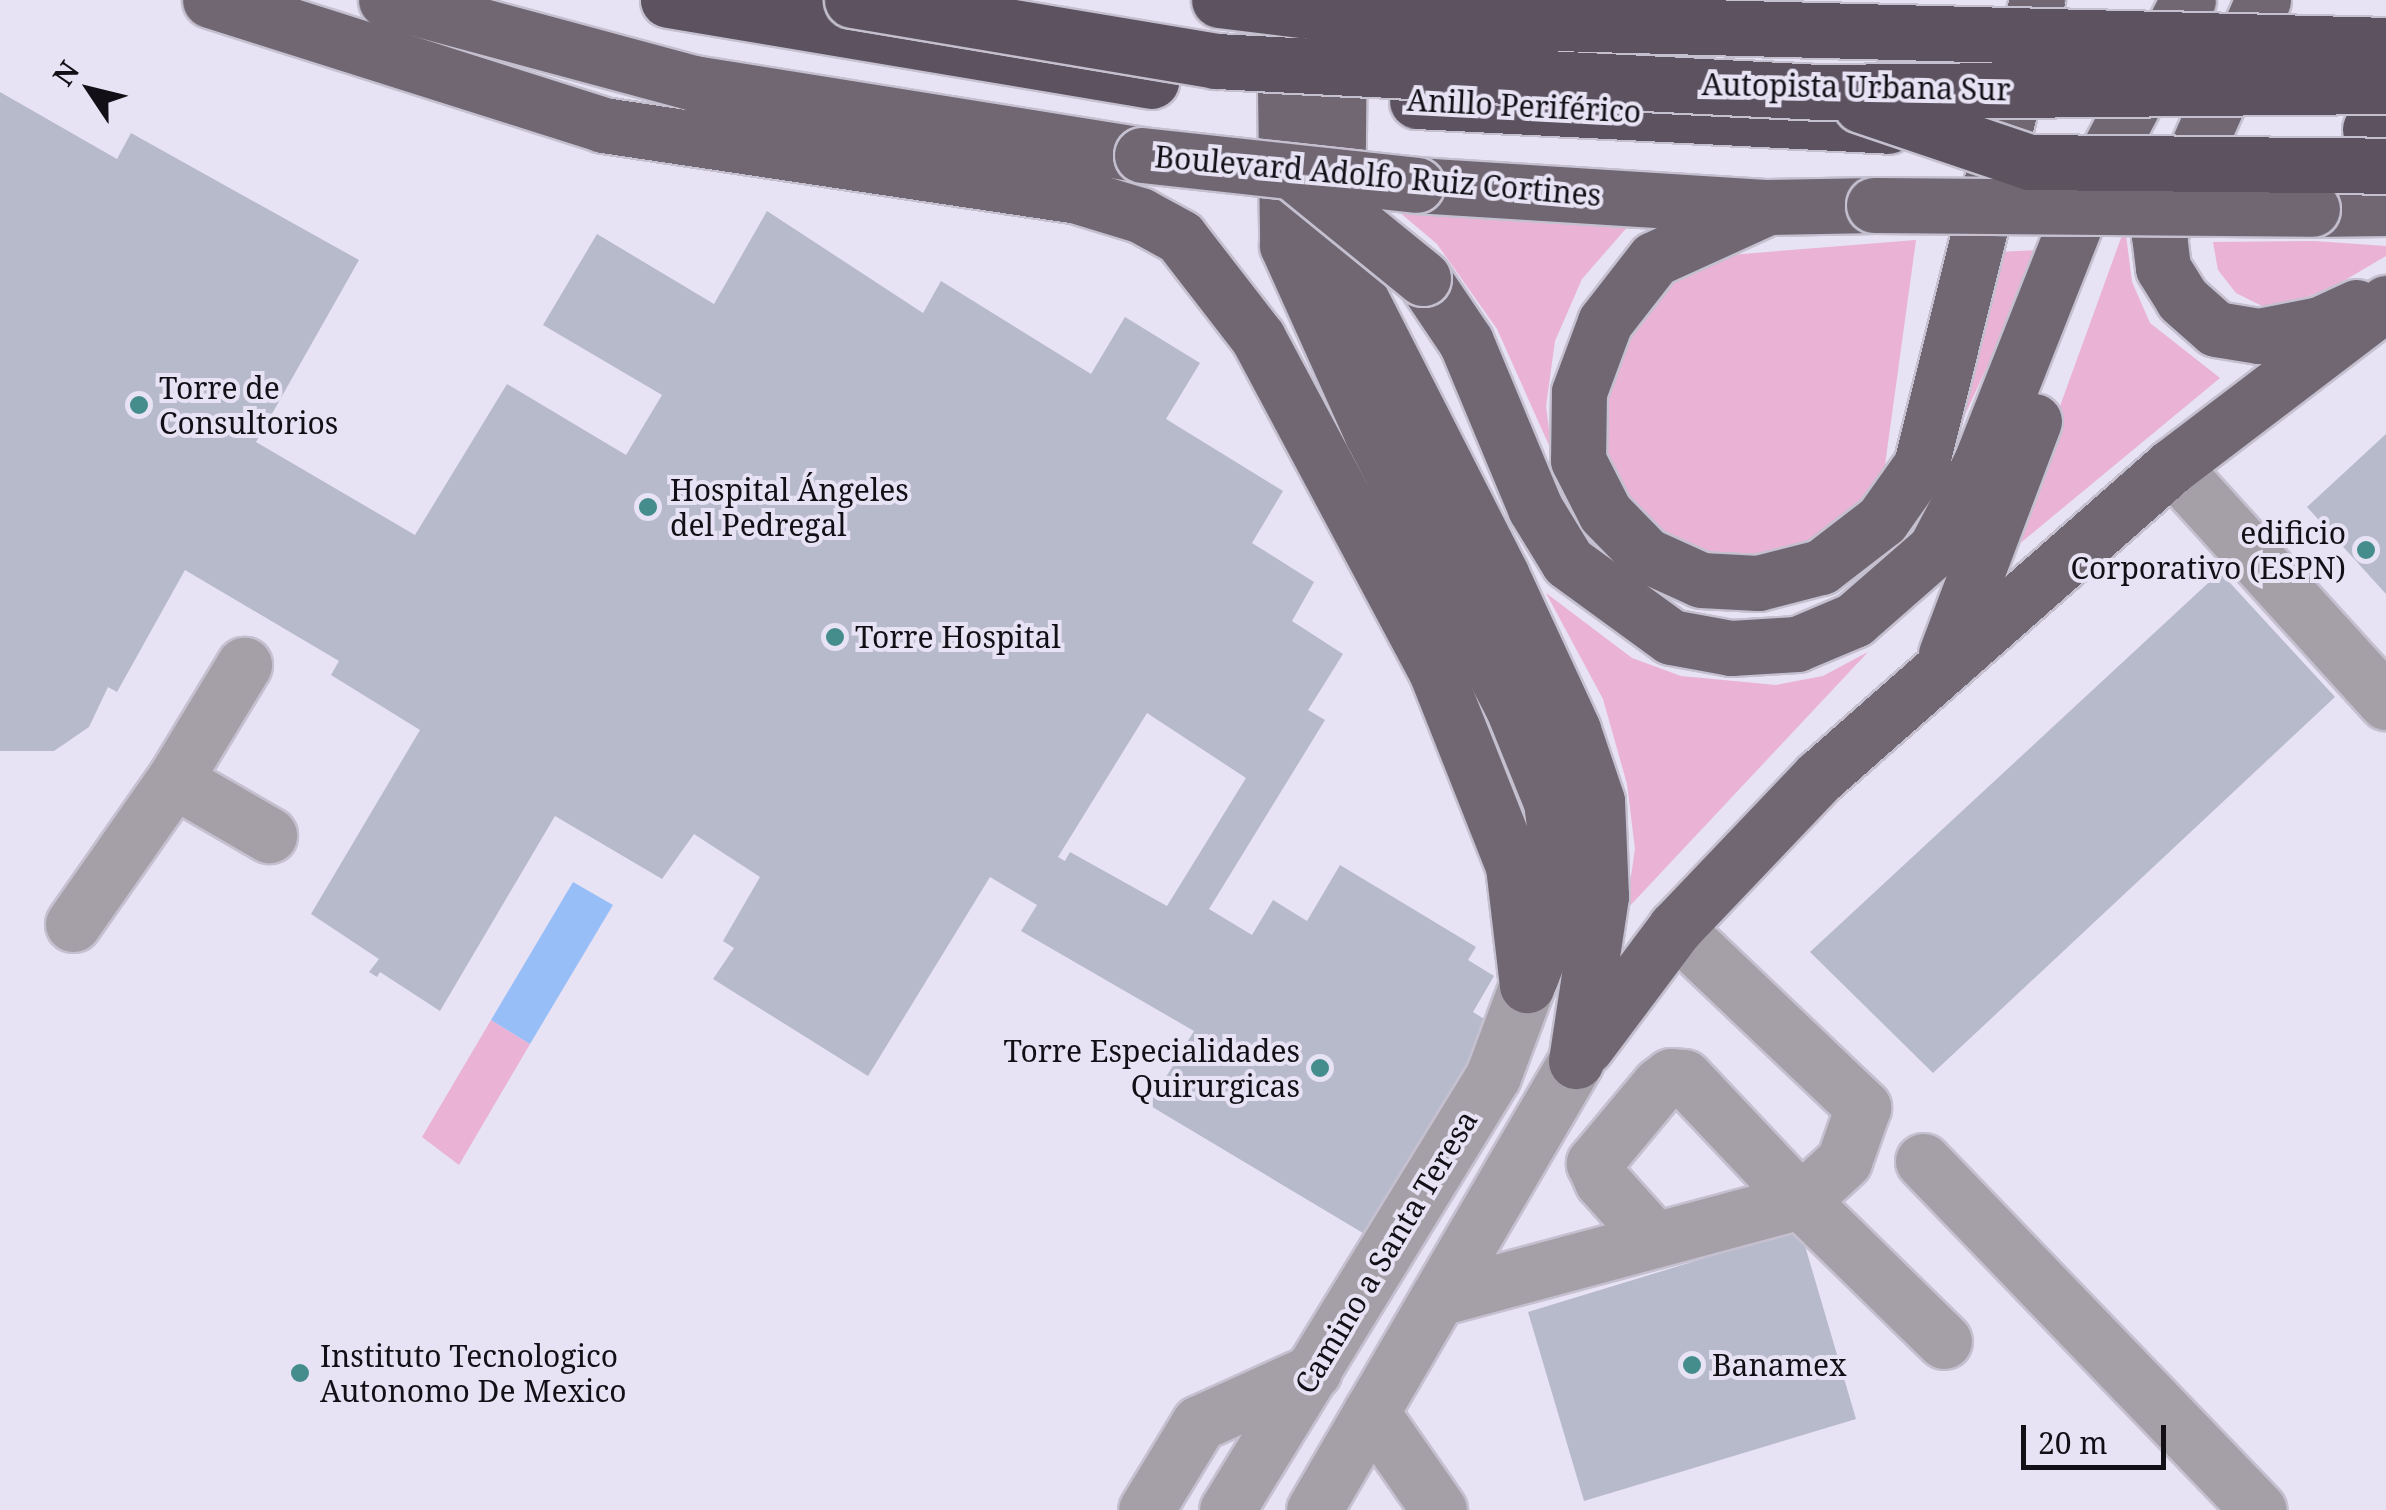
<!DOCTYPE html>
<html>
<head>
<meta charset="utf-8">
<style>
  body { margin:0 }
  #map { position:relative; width:2386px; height:1510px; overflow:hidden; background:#e7e2f4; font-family:"Noto Serif",serif }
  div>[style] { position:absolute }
  .green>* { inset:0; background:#eab2d5 }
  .water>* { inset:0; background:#98bef7 }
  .building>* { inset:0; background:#b7bacb }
  .roads { filter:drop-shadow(2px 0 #c5c0d0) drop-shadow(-2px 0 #c5c0d0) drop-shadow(0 2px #c5c0d0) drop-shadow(0 -2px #c5c0d0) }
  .minor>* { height:55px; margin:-27.5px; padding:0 27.5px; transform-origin:27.5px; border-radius:27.5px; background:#a5a0a7 }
  .major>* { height:55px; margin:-27.5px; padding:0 27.5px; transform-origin:27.5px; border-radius:27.5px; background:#706772 }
  .highway>* { height:55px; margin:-27.5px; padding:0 27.5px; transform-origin:27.5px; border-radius:27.5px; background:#5d5360 }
  .bridges { filter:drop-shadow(2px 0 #c5c0d0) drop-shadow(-2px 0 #c5c0d0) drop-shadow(0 2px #c5c0d0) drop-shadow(0 -2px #c5c0d0) }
  .major-bridge>* { height:55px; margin:-27.5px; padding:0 27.5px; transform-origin:27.5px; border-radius:27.5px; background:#706772 }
  .highway-bridge>* { height:55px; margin:-27.5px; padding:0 27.5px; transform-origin:27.5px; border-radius:27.5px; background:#5d5360 }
  .dots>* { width:28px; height:28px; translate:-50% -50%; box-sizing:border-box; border:5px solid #e7e2f4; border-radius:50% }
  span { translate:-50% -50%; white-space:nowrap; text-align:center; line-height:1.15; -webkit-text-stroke:8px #e7e2f4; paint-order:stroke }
  .street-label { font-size:30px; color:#121016 }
  .poi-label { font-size:30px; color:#121016 }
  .left { translate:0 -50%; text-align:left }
  .right { translate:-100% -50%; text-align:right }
  .north { position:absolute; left:40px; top:40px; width:100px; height:100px; -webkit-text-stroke:8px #e7e2f4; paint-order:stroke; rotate:305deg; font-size:28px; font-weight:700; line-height:40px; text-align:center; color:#121016 }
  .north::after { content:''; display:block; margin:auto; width:35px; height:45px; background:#121016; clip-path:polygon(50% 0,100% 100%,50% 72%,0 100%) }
  .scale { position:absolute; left:2021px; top:1425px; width:145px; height:45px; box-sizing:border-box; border:5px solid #121016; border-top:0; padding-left:12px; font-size:30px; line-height:35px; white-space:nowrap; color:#121016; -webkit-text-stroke:8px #e7e2f4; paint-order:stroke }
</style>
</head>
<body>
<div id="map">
  <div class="green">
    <div style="clip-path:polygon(1398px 211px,1630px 224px,1582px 279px,1555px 341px,1546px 406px,1552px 452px,1497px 329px,1437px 244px)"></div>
    <div style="clip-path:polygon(2125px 227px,2132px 282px,2150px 323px,2220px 378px,2006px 555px)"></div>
    <div style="clip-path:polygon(1916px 240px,1885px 465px,1863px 504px,1790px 555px,1701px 556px,1657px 535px,1623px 501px,1601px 458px,1603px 362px,1662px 282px,1705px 257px)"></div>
    <div style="clip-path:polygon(2314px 241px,2386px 246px,2386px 256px,2335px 286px,2294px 302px,2262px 306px,2236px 293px,2218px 270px,2213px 242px)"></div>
    <div style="clip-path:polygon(2041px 250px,1945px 458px,1998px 252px)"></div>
    <div style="clip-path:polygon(1546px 593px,1632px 658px,1681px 676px,1776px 685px,1823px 676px,1868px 652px,1626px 910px,1635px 849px,1627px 784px,1603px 699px)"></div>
    <div style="clip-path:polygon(491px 1020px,530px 1044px,459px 1165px,422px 1137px)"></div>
  </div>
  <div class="water">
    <div style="clip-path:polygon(573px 882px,613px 905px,530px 1044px,491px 1020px)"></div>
  </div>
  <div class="building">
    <div style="clip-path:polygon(evenodd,0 92px,117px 159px,131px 133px,359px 260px,256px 442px,415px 535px,507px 384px,626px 455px,662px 395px,543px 325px,597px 234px,714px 304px,767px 211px,923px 313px,941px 281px,1091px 374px,1125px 317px,1200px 363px,1166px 419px,1283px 491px,1252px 543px,1314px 582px,1292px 621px,1343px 654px,1308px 710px,1325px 720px,1209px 909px,1252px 935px,1273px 900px,1307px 921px,1340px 865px,1476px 947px,1468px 960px,1494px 976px,1473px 1012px,1494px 1025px,1368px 1236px,1149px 1105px,1194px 1031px,1021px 931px,1037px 905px,990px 877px,868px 1076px,713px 979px,734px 948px,723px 941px,760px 877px,694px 834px,662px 879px,555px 816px,440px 1011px,380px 972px,377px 977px,369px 972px,379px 959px,311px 914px,420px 730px,331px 675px,339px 661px,185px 570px,117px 692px,108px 687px,89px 727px,54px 751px,0 751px,0 92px,1147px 713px,1246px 778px,1167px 906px,1070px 852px,1065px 861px,1058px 857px,1147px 713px)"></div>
    <div style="clip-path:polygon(2386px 434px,2386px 594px,2307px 507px)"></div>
    <div style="clip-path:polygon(2220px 572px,2335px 697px,1933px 1073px,1810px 952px)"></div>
    <div style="clip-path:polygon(1800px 1229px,1856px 1419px,1584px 1501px,1528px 1312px)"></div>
  </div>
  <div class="roads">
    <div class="minor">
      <div style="left:2172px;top:466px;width:319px;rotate:47.8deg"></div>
      <div style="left:174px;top:780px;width:110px;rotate:30.1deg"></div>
      <div style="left:73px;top:924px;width:176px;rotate:-55deg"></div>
      <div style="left:174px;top:780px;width:135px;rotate:-58.7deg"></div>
      <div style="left:1675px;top:928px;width:260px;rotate:43.6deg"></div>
      <div style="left:1863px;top:1107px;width:57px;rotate:109.4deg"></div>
      <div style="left:1844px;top:1161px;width:59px;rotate:137.1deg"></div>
      <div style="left:1801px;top:1201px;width:200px;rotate:44.4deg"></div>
      <div style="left:1923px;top:1161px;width:484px;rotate:46.1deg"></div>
      <div style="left:1438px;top:1298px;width:376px;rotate:-15deg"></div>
      <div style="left:1801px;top:1201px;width:170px;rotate:-133.3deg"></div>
      <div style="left:1684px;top:1077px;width:13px;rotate:-176deg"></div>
      <div style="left:1671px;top:1076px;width:15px;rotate:143deg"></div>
      <div style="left:1659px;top:1085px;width:102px;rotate:129.8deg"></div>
      <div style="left:1594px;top:1163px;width:20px;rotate:66deg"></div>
      <div style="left:1602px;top:1181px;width:75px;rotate:48.2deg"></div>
      <div style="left:1371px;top:1412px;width:119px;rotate:55.2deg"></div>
      <div style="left:1146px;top:1510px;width:102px;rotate:-58.7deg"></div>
      <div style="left:1199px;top:1423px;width:126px;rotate:-24.3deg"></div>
      <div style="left:1227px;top:1510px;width:509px;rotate:-58.5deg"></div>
      <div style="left:1493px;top:1076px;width:97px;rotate:-69.5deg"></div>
      <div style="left:1314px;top:1510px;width:520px;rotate:-59.74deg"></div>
    </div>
    <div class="major">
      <div style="left:210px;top:0;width:412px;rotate:17.6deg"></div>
      <div style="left:603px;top:125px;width:479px;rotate:8.5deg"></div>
      <div style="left:1077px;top:196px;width:66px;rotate:16.8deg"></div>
      <div style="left:1140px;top:215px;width:46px;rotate:28.8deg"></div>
      <div style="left:1180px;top:237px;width:128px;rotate:52.3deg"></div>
      <div style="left:1258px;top:338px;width:375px;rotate:61.9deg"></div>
      <div style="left:1435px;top:669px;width:212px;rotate:68.4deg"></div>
      <div style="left:1513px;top:866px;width:120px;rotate:83.3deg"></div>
      <div style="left:386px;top:0;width:318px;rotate:15.1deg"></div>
      <div style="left:693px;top:83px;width:455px;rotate:9.1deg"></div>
      <div style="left:2263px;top:0;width:257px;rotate:113.9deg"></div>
      <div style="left:2159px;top:235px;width:33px;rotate:83deg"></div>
      <div style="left:2163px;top:268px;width:36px;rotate:58deg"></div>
      <div style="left:2182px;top:299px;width:45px;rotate:41.4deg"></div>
      <div style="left:2216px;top:329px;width:44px;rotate:9.2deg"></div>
      <div style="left:2259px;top:336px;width:62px;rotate:-11.1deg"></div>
      <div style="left:2320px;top:324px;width:40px;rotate:-25deg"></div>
      <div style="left:1284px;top:16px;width:229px;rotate:89.2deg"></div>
      <div style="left:1287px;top:245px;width:207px;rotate:65.8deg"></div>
      <div style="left:1372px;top:434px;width:306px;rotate:62.8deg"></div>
      <div style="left:1512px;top:706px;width:104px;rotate:67.9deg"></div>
      <div style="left:1551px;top:802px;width:91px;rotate:82.4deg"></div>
      <div style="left:1563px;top:892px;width:92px;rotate:111deg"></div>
      <div style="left:1339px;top:20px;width:232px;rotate:90.5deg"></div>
      <div style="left:1337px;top:252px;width:361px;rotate:63deg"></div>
      <div style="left:1501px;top:574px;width:172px;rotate:65.2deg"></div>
      <div style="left:1573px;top:730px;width:75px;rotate:71.3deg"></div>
      <div style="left:1597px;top:801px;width:95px;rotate:87.6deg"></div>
      <div style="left:1601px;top:896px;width:167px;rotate:98.6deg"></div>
      <div style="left:1416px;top:185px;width:353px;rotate:3.6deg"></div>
      <div style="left:1768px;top:207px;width:106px;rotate:-1.1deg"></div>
      <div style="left:1768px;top:207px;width:125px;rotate:155.5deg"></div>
      <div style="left:1654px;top:259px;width:80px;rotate:127.9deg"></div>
      <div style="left:1605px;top:322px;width:75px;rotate:110.4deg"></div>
      <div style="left:1579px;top:392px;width:68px;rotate:90.8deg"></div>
      <div style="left:1578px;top:460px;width:59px;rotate:63deg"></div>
      <div style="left:1605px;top:513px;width:59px;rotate:45.7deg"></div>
      <div style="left:1646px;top:555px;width:60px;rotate:24.4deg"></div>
      <div style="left:1701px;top:580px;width:57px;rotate:3deg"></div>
      <div style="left:1758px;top:583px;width:65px;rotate:-14.3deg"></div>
      <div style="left:1821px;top:567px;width:77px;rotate:-37.6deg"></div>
      <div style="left:1882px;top:520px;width:67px;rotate:-54.7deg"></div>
      <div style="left:1921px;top:465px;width:479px;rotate:-76deg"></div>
      <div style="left:2312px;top:209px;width:74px;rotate:-0.8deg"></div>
      <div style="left:1423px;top:278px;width:77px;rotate:56.1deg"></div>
      <div style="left:1466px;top:342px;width:180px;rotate:67.4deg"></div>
      <div style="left:1535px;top:508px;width:63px;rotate:58.6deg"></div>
      <div style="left:1568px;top:562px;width:127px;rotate:36.1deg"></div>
      <div style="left:1671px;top:637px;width:61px;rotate:10.4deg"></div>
      <div style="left:1731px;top:648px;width:66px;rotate:-3.5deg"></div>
      <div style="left:1797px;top:644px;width:62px;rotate:-22.8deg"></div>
      <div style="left:1854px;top:620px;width:108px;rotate:-41.2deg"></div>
      <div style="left:1935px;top:549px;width:96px;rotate:-62.1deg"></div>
      <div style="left:1980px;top:464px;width:299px;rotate:-68.4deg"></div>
      <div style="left:2090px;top:186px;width:210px;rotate:-62.2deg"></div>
      <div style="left:1946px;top:654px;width:249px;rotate:-69.3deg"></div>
      <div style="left:1586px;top:1047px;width:149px;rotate:-53.2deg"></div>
      <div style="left:1675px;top:928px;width:209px;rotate:-46.4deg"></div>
      <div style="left:1819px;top:777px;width:470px;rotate:-41.4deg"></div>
      <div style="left:2172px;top:466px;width:269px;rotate:-37.3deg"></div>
    </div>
    <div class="highway">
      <div style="left:668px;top:0;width:490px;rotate:9.5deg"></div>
      <div style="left:1417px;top:101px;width:472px;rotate:3deg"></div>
      <div style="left:2370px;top:129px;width:16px"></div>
    </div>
  </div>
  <div class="bridges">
    <div class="major-bridge">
      <div style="left:1142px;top:155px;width:276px;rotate:6.2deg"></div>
      <div style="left:1295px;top:174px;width:165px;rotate:39.1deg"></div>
      <div style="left:1874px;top:205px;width:438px;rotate:0.5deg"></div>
    </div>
    <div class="highway-bridge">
      <div style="left:852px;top:0;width:369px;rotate:9.5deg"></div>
      <div style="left:1216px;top:61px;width:605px;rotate:2.94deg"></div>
      <div style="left:1820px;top:92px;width:566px;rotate:-0.61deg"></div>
      <div style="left:1219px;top:0;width:147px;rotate:7deg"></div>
      <div style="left:1365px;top:18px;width:1021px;rotate:1.51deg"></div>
      <div style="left:1861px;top:105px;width:177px;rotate:18.7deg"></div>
      <div style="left:2029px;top:162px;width:357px;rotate:0.6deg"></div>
    </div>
  </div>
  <div class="dots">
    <div style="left:139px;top:405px;background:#458c8d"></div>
    <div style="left:648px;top:507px;background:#458c8d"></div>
    <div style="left:2366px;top:550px;background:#458c8d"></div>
    <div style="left:835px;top:637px;background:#458c8d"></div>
    <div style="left:1320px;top:1068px;background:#458c8d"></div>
    <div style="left:1692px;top:1365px;background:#458c8d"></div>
    <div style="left:300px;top:1373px;background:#458c8d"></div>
  </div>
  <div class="street-label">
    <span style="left:1856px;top:87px;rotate:1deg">Autopista Urbana Sur</span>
    <span style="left:1524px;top:106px;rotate:3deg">Anillo Periférico</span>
    <span style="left:1378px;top:176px;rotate:5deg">Boulevard Adolfo Ruiz Cortines</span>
    <span style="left:1386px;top:1252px;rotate:-59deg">Camino a Santa Teresa</span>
  </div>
  <div class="poi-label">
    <span class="left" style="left:159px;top:405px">Torre de<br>Consultorios</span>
    <span class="left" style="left:670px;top:507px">Hospital Ángeles<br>del Pedregal</span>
    <span class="right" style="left:2346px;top:550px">edificio<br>Corporativo (ESPN)</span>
    <span class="left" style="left:855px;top:637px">Torre Hospital</span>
    <span class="right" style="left:1300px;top:1068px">Torre Especialidades<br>Quirurgicas</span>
    <span class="left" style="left:320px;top:1373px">Instituto Tecnologico<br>Autonomo De Mexico</span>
    <span class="left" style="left:1712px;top:1365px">Banamex</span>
  </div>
  <div class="north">N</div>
  <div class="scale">20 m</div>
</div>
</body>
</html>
